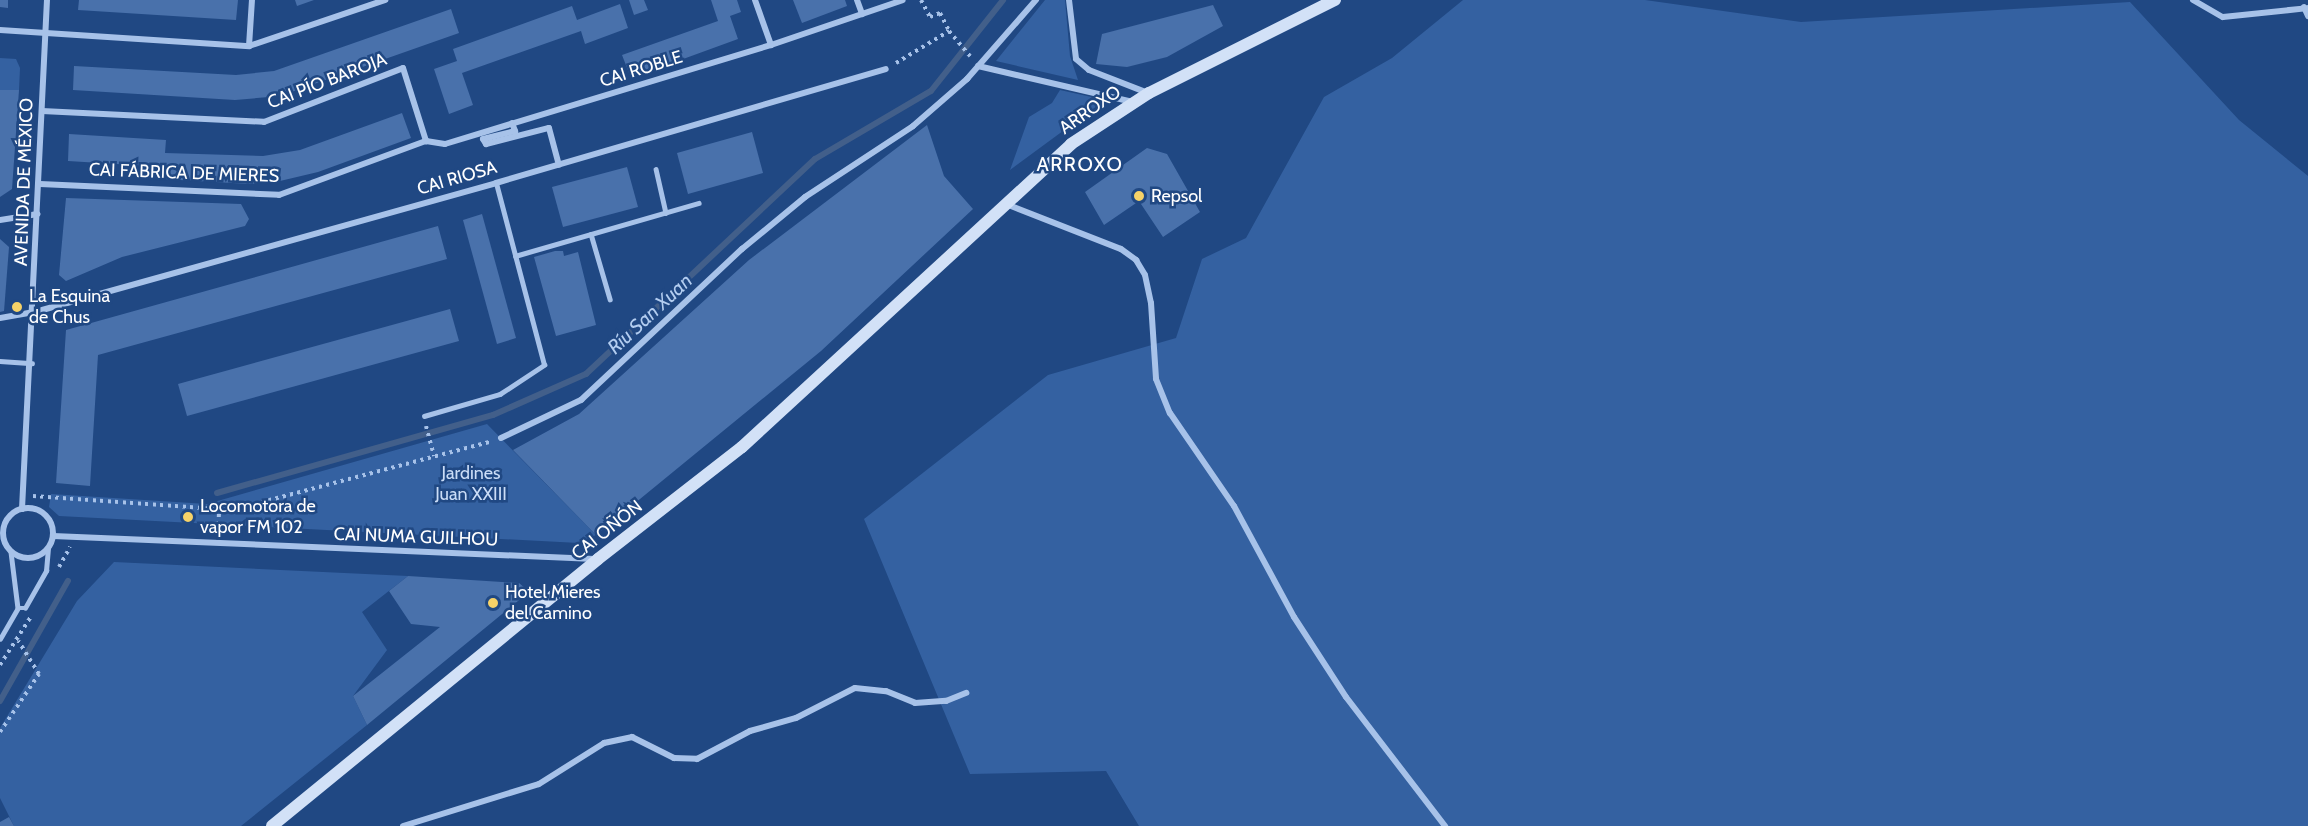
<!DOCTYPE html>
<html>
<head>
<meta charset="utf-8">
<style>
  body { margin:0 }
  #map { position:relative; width:2308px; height:826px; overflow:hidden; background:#204883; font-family:Cabin,sans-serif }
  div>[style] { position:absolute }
  .green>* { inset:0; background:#3461a1 }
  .stream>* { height:6px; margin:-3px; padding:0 3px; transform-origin:3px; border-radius:3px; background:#425f8a }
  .building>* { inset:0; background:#4971ab }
  .path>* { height:4px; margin-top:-2px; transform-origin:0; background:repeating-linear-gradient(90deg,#a7c2e9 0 3px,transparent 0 7.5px) }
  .lane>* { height:4.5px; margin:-2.25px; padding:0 2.25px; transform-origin:2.25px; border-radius:2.25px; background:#a7c2e9 }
  .street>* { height:6px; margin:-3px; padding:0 3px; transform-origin:3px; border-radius:3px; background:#a7c2e9 }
  .street>.ring { margin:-3px; padding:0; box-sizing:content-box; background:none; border:6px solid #a7c2e9; border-radius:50% }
  .secondary>* { height:12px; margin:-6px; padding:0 6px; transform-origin:6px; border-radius:6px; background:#d2e1f7 }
  .dots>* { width:16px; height:16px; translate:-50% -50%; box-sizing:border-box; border:3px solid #204883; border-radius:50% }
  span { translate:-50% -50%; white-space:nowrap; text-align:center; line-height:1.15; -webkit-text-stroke:5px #204883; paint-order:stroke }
  .street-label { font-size:18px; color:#fff }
  .poi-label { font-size:18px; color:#fff }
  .left { translate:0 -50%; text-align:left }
  .park-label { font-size:18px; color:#cbddf7 }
  .neighbourhood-label { font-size:20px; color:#fff; letter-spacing:1.5px }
  .water-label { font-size:20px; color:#b3cdf0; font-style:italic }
</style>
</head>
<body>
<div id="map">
  <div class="green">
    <div style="clip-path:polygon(1045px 0,1065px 0,1070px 56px,1078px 80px,996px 61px)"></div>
    <div style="clip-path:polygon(1463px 0,1645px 0,1801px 22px,2130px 2px,2239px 120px,2308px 176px,2308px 826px,1139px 826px,1106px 771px,970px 774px,864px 519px,1048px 375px,1176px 338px,1202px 259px,1246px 238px,1324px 97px,1392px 58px)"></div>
    <div style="clip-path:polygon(0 58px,16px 59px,20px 68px,19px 90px,0 90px)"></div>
    <div style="clip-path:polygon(1060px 90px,1105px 100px,1010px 170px,1029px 117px,1052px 103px)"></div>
    <div style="clip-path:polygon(487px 424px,596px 535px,579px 543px,59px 516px,49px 507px,51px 494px,207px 504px)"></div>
    <div style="clip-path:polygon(114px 562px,408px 576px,362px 612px,387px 650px,353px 696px,367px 725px,241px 826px,14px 826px,0 798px,0 728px,77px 601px)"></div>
  </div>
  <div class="stream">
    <div style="left:217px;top:493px;width:287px;rotate:-15.8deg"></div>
    <div style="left:493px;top:415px;width:102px;rotate:-23.8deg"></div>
    <div style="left:586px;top:374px;width:314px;rotate:-43.2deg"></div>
    <div style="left:815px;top:159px;width:134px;rotate:-30.4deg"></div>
    <div style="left:931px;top:91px;width:116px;rotate:-51.6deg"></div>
    <div style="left:0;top:701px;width:138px;rotate:-60.5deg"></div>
  </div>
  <div class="building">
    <div style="clip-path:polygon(0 0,8px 0,8px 8px,0 7px)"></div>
    <div style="clip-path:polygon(79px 0,238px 0,236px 20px,78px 10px)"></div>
    <div style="clip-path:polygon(295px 0,314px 0,297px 6px)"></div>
    <div style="clip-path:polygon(629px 0,644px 0,648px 10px,634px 15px)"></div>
    <div style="clip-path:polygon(711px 0,737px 0,741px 12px,730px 16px,738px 39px,631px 78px,622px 55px,718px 21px)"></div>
    <div style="clip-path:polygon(793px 0,845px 0,847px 6px,802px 23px)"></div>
    <div style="clip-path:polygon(620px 4px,628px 28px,585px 44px,581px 31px,462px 73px,473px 105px,449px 114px,434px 69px,457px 61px,453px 49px,572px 6px,577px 20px)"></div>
    <div style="clip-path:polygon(1213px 5px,1223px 26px,1167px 57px,1127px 67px,1096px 64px,1102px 34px)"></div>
    <div style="clip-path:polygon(451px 9px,459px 33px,280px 96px,235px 100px,73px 90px,74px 66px,236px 75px,274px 71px)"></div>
    <div style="clip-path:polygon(0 90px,19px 90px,12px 189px,0 197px)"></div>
    <div style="clip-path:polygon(402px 113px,411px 138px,318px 172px,280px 181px,250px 184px,163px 179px,165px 167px,68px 161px,69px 134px,166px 140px,165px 153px,263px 156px,300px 150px)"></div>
    <div style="clip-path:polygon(927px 125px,944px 176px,973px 209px,821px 351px,596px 535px,513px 450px,579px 414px,749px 260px)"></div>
    <div style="clip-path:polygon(752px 132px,763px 173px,688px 194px,677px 153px)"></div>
    <div style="clip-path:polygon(1147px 148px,1167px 154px,1200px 212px,1163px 237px,1139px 201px,1104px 225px,1085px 192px)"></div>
    <div style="clip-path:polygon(627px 167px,638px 207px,563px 227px,552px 187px)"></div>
    <div style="clip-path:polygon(66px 198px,241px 204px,249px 219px,245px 226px,122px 257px,66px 281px,59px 275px)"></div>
    <div style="clip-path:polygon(482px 214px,516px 338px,497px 344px,463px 220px)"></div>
    <div style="clip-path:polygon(438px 226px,447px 259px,98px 355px,90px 486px,56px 483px,66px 330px)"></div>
    <div style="clip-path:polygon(0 239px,9px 247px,4px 311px,0 312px)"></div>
    <div style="clip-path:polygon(555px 251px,563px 251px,564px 256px,578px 252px,596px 325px,556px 336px,534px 257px)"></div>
    <div style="clip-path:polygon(450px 309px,459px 341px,187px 416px,178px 384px)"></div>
    <div style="clip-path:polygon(408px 576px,519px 583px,526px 589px,524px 596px,367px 725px,353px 696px,440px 627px,411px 624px,389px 591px)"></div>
    <div style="clip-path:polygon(9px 817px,14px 826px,0 826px,0 822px)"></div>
  </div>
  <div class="path">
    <div style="left:921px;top:0;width:19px;rotate:62deg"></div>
    <div style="left:930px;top:17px;width:11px;rotate:-22deg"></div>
    <div style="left:940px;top:13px;width:20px;rotate:63deg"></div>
    <div style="left:949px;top:31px;width:33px;rotate:50deg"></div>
    <div style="left:896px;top:63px;width:62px;rotate:-31.1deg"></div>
    <div style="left:426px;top:426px;width:31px;rotate:75deg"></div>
    <div style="left:33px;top:496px;width:199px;rotate:4deg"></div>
    <div style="left:232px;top:510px;width:267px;rotate:-14.8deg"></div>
    <div style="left:218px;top:532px;width:22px;rotate:-87deg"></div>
    <div style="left:59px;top:567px;width:23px;rotate:-61deg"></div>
    <div style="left:0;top:665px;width:56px;rotate:-57.4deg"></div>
    <div style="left:0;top:732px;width:70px;rotate:-56.1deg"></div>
    <div style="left:39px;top:674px;width:39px;rotate:-122deg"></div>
  </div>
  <div class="lane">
    <div style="left:656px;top:169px;width:45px;rotate:77.2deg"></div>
    <div style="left:591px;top:234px;width:68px;rotate:73.7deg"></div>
    <div style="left:515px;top:256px;width:191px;rotate:-16.1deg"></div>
    <div style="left:0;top:361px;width:32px;rotate:4deg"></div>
    <div style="left:424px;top:416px;width:79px;rotate:-16.1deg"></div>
    <div style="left:500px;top:394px;width:53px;rotate:-33.4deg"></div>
    <div style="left:544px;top:365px;width:188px;rotate:-104.8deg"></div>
    <div style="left:11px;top:552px;width:56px;rotate:82.9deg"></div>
    <div style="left:18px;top:608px;width:7px"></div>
    <div style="left:25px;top:608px;width:43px;rotate:-60.4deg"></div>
    <div style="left:46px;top:571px;width:23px;rotate:-85deg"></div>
    <div style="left:0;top:639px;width:36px;rotate:-60deg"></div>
  </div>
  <div class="street">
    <div style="left:755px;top:0;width:48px;rotate:70.4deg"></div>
    <div style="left:857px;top:0;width:15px;rotate:70deg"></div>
    <div style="left:1069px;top:0;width:59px;rotate:83.2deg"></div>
    <div style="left:1076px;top:59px;width:17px;rotate:40deg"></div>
    <div style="left:1089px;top:70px;width:63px;rotate:21.3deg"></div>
    <div style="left:2193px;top:0;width:34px;rotate:30deg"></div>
    <div style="left:2223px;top:17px;width:85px;rotate:-6deg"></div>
    <div style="left:2304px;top:7px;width:10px;rotate:66deg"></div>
    <div style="left:0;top:30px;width:250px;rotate:3.7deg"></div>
    <div style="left:249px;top:46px;width:144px;rotate:-18.7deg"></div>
    <div style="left:249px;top:46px;width:46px;rotate:-86.3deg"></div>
    <div style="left:978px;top:66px;width:159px;rotate:13.1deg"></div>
    <div style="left:42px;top:111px;width:222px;rotate:2.8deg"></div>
    <div style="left:264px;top:122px;width:149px;rotate:-21.2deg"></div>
    <div style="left:403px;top:68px;width:77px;rotate:72.5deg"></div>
    <div style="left:512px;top:123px;width:9px;rotate:69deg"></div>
    <div style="left:515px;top:131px;width:33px;rotate:166deg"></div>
    <div style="left:483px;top:139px;width:6px;rotate:59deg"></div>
    <div style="left:486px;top:144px;width:65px;rotate:-14.3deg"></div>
    <div style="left:549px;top:128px;width:38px;rotate:75deg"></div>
    <div style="left:40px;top:184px;width:239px;rotate:2.6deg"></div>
    <div style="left:279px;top:195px;width:157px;rotate:-20.2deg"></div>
    <div style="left:426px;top:141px;width:19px;rotate:9deg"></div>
    <div style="left:445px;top:144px;width:341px;rotate:-16.9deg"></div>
    <div style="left:771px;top:45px;width:139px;rotate:-18.8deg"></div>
    <div style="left:1006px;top:204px;width:123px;rotate:21.4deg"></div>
    <div style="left:1121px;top:249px;width:19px;rotate:36deg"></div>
    <div style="left:1136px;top:260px;width:17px;rotate:59deg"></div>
    <div style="left:1145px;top:275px;width:29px;rotate:78deg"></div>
    <div style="left:1151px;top:303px;width:76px;rotate:86.2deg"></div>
    <div style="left:1156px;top:379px;width:37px;rotate:68deg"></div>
    <div style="left:1170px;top:413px;width:113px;rotate:55.5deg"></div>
    <div style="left:1234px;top:506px;width:126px;rotate:61.6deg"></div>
    <div style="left:1294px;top:617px;width:95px;rotate:57deg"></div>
    <div style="left:1346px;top:697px;width:163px;rotate:52.5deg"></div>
    <div style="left:0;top:220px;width:38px;rotate:-9deg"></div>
    <div style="left:0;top:318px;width:36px;rotate:-10deg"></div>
    <div style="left:35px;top:312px;width:479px;rotate:-15.6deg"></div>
    <div style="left:496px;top:183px;width:406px;rotate:-16.3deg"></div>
    <div style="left:501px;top:438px;width:89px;rotate:-25.4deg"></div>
    <div style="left:581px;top:400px;width:221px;rotate:-43.2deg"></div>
    <div style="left:742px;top:249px;width:82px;rotate:-39.5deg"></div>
    <div style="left:805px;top:197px;width:129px;rotate:-33.3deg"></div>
    <div style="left:913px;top:126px;width:72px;rotate:-41deg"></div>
    <div style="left:967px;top:79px;width:105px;rotate:-48.9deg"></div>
    <div class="ring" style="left:3px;top:508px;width:44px;height:44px"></div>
    <div style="left:22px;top:509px;width:510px;rotate:-87.19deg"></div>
    <div style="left:53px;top:536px;width:542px;rotate:2.43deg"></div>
    <div style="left:403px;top:826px;width:142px;rotate:-17.2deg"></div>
    <div style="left:539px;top:784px;width:77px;rotate:-32.2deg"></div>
    <div style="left:604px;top:743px;width:29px;rotate:-12deg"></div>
    <div style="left:632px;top:737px;width:47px;rotate:26.6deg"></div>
    <div style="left:674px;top:758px;width:23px;rotate:2deg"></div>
    <div style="left:697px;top:759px;width:60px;rotate:-27.8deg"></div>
    <div style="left:750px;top:731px;width:48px;rotate:-15.8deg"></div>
    <div style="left:796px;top:718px;width:66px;rotate:-27deg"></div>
    <div style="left:855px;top:688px;width:31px;rotate:6deg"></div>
    <div style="left:886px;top:691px;width:31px;rotate:22deg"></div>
    <div style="left:915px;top:703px;width:31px;rotate:-4deg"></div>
    <div style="left:946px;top:701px;width:22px;rotate:-22deg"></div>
  </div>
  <div class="secondary">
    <div style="left:272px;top:826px;width:421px;rotate:-39.3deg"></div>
    <div style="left:598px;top:559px;width:182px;rotate:-37.9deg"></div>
    <div style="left:742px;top:447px;width:447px;rotate:-42.6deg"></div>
    <div style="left:1071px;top:144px;width:93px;rotate:-33.2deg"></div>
    <div style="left:1149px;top:93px;width:208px;rotate:-26.6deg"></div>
  </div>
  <div class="dots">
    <div style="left:1139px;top:196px;background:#f6d268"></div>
    <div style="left:17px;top:307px;background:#f6d268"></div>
    <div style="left:188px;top:517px;background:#f6d268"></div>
    <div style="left:493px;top:603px;background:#f6d268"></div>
  </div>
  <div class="street-label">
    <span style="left:641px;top:69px;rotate:-17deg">CAI ROBLE</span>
    <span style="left:327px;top:81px;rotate:-21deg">CAI PÍO BAROJA</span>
    <span style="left:1090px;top:110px;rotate:-35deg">ARROXO</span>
    <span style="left:184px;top:173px;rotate:2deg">CAI FÁBRICA DE MIERES</span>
    <span style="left:457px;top:178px;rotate:-16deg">CAI RIOSA</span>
    <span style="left:24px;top:182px;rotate:-88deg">AVENIDA DE MÉXICO</span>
    <span style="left:607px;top:530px;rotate:-38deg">CAI OÑÓN</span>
    <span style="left:416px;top:537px;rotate:2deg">CAI NUMA GUILHOU</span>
  </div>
  <div class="poi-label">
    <span class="left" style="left:1151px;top:196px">Repsol</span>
    <span class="left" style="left:29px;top:307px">La Esquina<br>de Chus</span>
    <span class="left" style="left:200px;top:517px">Locomotora de<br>vapor FM 102</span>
    <span class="left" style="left:505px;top:603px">Hotel Mieres<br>del Camino</span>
  </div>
  <div class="park-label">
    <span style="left:471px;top:484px">Jardines<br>Juan XXIII</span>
  </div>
  <div class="neighbourhood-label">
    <span style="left:1080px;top:164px">ARROXO</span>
  </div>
  <div class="water-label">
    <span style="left:650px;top:314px;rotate:-43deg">Ríu San Xuan</span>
  </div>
</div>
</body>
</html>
